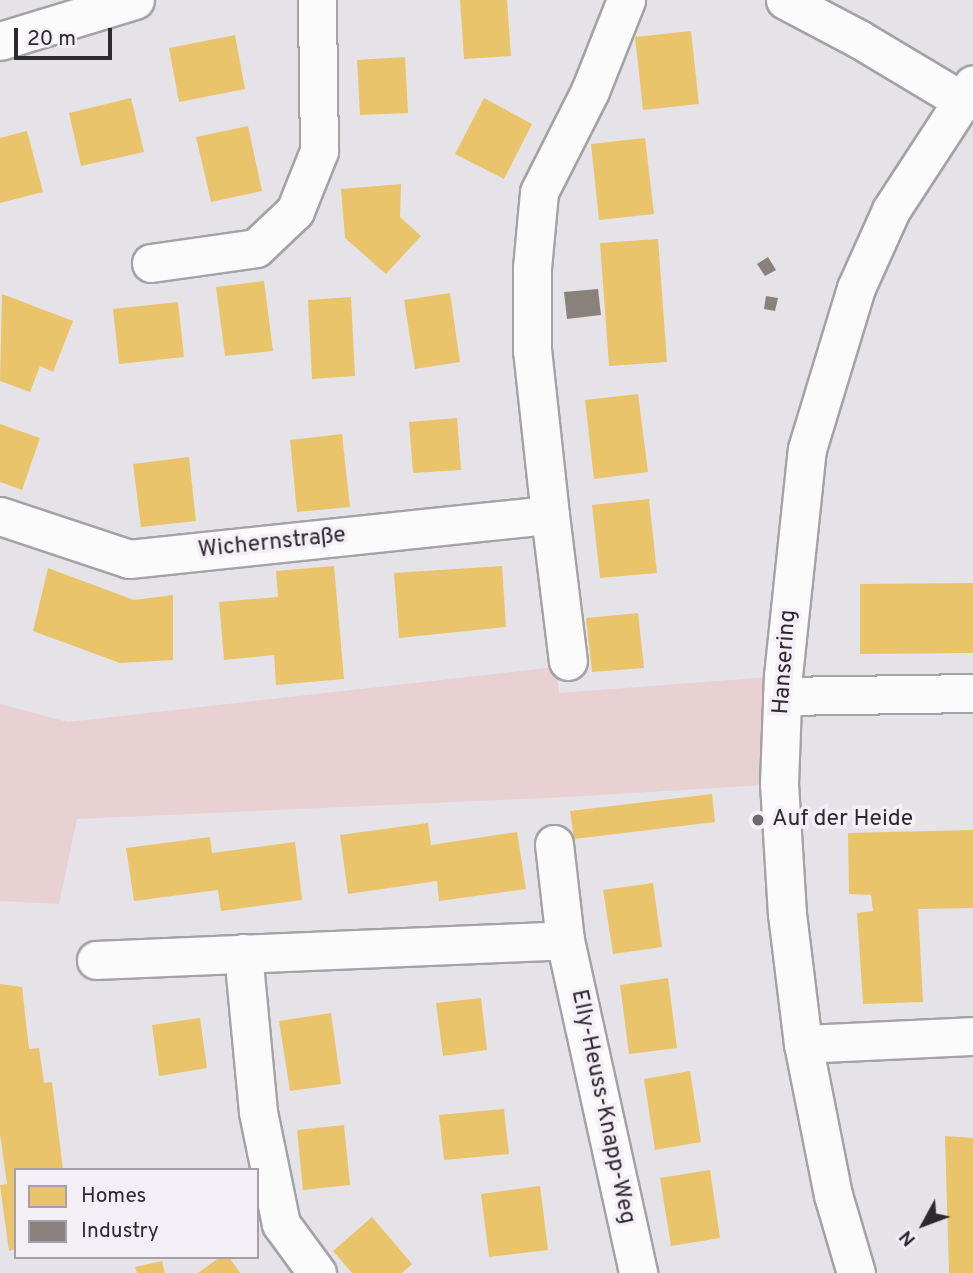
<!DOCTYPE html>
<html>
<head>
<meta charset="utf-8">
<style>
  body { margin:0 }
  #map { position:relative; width:973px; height:1273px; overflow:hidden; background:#e6e3e8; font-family:Overpass,sans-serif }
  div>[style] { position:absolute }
  .green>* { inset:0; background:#e8d0d3 }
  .homes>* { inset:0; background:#e9c46a }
  .industry>* { inset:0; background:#8a817c }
  .roads { filter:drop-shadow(2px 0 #a3a2a5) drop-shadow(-2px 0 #a3a2a5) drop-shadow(0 2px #a3a2a5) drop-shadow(0 -2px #a3a2a5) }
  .minor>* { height:37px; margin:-18.5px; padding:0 18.5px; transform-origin:18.5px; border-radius:18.5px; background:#fbfbfc }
  .dots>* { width:19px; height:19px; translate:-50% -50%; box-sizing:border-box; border:4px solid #f4eff7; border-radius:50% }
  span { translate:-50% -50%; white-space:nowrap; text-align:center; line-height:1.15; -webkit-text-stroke:7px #f4eff7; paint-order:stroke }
  .street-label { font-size:23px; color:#2c2a2d }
  .poi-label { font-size:23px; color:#2c2a2d }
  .left { translate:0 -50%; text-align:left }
  .legend { position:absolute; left:14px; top:1168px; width:245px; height:91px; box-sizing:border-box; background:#f4eff7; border:2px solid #a4a0a6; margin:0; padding:9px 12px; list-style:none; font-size:21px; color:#2c2a2d }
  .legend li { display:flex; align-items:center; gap:14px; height:35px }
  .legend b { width:35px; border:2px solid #a4a0a6 }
  .north { position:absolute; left:889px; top:1189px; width:70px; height:70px; -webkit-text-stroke:5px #f4eff7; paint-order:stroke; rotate:229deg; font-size:19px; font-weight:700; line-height:28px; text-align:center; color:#2c2a2d }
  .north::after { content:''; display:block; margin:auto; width:24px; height:32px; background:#2c2a2d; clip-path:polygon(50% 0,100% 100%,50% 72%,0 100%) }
  .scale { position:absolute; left:14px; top:28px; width:98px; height:32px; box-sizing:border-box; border:4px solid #2c2a2d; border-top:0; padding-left:9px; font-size:21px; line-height:24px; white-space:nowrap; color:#2c2a2d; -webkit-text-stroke:5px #f4eff7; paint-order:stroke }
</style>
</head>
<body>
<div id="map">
  <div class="green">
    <div style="clip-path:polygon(556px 667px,559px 693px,783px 676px,779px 784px,567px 797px,77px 819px,59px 904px,0 901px,0 704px,68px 722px)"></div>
  </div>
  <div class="homes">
    <div style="clip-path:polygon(460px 0,507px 0,511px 56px,464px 59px)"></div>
    <div style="clip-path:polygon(691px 31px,699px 104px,643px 110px,635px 37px)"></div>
    <div style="clip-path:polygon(235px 35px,245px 89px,179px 102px,169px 48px)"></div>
    <div style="clip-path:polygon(405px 57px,408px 113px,360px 115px,357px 60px)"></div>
    <div style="clip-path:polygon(131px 98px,144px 152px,81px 166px,69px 113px)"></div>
    <div style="clip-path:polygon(484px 98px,532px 124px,504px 179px,455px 154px)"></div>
    <div style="clip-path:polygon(248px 126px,262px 191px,211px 202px,196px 137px)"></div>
    <div style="clip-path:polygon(27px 131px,43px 192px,0 203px,0 138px)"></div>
    <div style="clip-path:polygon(645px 138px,654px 214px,599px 220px,591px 144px)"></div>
    <div style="clip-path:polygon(401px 184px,400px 217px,421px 236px,386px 274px,345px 238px,341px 189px)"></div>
    <div style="clip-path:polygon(658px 239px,667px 362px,609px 366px,600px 243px)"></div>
    <div style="clip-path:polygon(264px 281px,273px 351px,225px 356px,216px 287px)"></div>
    <div style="clip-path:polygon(450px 293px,460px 362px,415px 369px,404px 300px)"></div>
    <div style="clip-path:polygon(2px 294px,73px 321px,53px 372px,40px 366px,30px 392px,0 381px)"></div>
    <div style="clip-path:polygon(351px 297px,355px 376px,312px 379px,308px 300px)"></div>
    <div style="clip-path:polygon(178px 302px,184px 357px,119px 364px,113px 309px)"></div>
    <div style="clip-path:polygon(638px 394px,648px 472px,594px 479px,585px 400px)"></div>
    <div style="clip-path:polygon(457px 418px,461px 470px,413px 473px,409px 422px)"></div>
    <div style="clip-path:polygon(0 424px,40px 438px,22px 490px,0 482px)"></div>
    <div style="clip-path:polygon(342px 434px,350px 507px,297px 512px,290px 440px)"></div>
    <div style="clip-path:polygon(189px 457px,196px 521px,141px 527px,133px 464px)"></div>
    <div style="clip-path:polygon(649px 499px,657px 573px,600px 578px,592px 505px)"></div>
    <div style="clip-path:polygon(334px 566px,344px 679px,276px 685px,274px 655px,224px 660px,219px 602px,278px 597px,276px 571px)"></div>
    <div style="clip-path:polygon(502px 566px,506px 627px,399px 638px,394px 573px)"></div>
    <div style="clip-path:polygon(48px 568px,134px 600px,173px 595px,173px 660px,120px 663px,33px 631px)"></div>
    <div style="clip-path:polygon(973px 583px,973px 653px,860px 654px,860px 584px)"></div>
    <div style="clip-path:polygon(638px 613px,644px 668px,592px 672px,586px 618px)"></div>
    <div style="clip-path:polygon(712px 794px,715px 822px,574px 839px,570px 811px)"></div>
    <div style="clip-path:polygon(428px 823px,431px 845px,517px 832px,526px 889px,439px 901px,437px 881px,348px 894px,340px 835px)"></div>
    <div style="clip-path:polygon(973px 830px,973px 908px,918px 909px,923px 1002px,863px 1004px,857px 913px,873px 911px,871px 895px,849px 894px,848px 833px)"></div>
    <div style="clip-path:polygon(210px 837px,212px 853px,295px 842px,302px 900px,221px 911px,218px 890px,134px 901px,126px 848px)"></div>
    <div style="clip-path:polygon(653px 883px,662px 947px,613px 954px,603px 890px)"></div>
    <div style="clip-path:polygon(668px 978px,677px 1048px,629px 1054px,620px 985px)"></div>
    <div style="clip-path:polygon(0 984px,22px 987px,29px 1049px,39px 1048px,44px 1083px,52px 1082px,63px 1170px,16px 1170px,16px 1249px,9px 1251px,0 1185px,7px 1184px,0 1134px)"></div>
    <div style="clip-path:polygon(481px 998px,487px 1050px,443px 1056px,436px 1003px)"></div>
    <div style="clip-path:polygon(331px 1013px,341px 1084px,290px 1091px,279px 1021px)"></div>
    <div style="clip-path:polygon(200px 1018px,207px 1068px,159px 1076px,152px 1025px)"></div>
    <div style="clip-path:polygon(690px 1071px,701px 1142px,655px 1150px,644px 1079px)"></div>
    <div style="clip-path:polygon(504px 1109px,509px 1154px,444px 1160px,439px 1115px)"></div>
    <div style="clip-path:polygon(344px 1125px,350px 1185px,303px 1190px,297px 1130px)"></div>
    <div style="clip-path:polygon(945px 1136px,973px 1138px,973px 1273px,949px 1273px)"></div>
    <div style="clip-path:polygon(710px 1170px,720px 1238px,671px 1246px,660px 1178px)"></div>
    <div style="clip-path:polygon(540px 1186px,548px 1250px,489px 1257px,481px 1194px)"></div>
    <div style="clip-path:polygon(372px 1217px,412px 1264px,402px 1273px,352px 1273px,333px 1251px)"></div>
    <div style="clip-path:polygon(220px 1257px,229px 1257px,240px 1273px,198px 1273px)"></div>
    <div style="clip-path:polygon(162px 1261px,165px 1273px,137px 1273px,135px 1267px)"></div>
  </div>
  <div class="industry">
    <div style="clip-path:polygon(768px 257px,776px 270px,765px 276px,757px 264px)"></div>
    <div style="clip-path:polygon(598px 289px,601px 315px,567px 319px,564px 292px)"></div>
    <div style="clip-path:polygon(766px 296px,778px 298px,775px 311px,764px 309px)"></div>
  </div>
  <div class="roads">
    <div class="minor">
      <div style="left:785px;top:0;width:84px;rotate:27.8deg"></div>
      <div style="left:859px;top:39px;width:119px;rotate:30.9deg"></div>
      <div style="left:0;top:41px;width:141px;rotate:-16.9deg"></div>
      <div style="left:151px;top:263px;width:106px;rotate:-8.1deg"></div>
      <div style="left:256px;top:248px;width:54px;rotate:-43.5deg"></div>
      <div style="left:295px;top:211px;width:65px;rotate:-68.2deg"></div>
      <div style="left:319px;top:151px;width:151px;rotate:-90.8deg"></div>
      <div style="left:550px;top:515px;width:147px;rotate:83deg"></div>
      <div style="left:0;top:516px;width:136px;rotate:18.4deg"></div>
      <div style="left:129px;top:559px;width:423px;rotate:-6deg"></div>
      <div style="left:550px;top:515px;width:166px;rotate:-96.2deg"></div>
      <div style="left:532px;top:350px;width:82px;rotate:-90deg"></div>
      <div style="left:532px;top:268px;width:76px;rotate:-84.7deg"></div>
      <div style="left:539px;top:192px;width:113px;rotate:-63.2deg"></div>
      <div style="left:590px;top:91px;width:98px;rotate:-68.4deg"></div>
      <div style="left:782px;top:696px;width:191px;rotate:-0.9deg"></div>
      <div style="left:554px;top:844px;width:97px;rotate:83.5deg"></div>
      <div style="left:565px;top:940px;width:341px;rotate:77.6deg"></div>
      <div style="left:243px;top:953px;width:160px;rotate:84.6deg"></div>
      <div style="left:258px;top:1112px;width:114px;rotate:78.4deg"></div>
      <div style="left:281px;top:1224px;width:61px;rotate:53.7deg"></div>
      <div style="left:96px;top:960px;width:469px;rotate:-2.4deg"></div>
      <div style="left:803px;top:1044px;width:170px;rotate:-2.7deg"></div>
      <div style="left:856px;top:1273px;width:81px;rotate:-106.4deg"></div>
      <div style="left:833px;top:1195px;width:154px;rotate:-101.2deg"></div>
      <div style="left:803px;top:1044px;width:131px;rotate:-97deg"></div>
      <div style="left:787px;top:914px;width:130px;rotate:-93.5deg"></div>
      <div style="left:779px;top:784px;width:108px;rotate:-87.9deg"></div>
      <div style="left:783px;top:676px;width:228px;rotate:-84deg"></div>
      <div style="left:807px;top:449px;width:168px;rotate:-73.1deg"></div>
      <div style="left:856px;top:288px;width:85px;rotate:-65.8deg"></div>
      <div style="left:891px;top:210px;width:150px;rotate:-56.9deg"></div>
    </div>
  </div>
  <div class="dots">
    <div style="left:758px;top:820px;background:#6d6b6e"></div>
  </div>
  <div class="street-label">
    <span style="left:272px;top:544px;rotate:-6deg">Wichernstraße</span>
    <span style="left:786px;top:662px;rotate:-86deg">Hansering</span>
    <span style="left:602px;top:1107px;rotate:78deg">Elly-Heuss-Knapp-Weg</span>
  </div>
  <div class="poi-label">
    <span class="left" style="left:772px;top:820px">Auf der Heide</span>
  </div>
  <ul class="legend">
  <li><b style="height:19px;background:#e9c46a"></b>Homes</li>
  <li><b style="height:19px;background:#8a817c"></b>Industry</li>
  </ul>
  <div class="north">N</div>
  <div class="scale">20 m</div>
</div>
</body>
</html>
